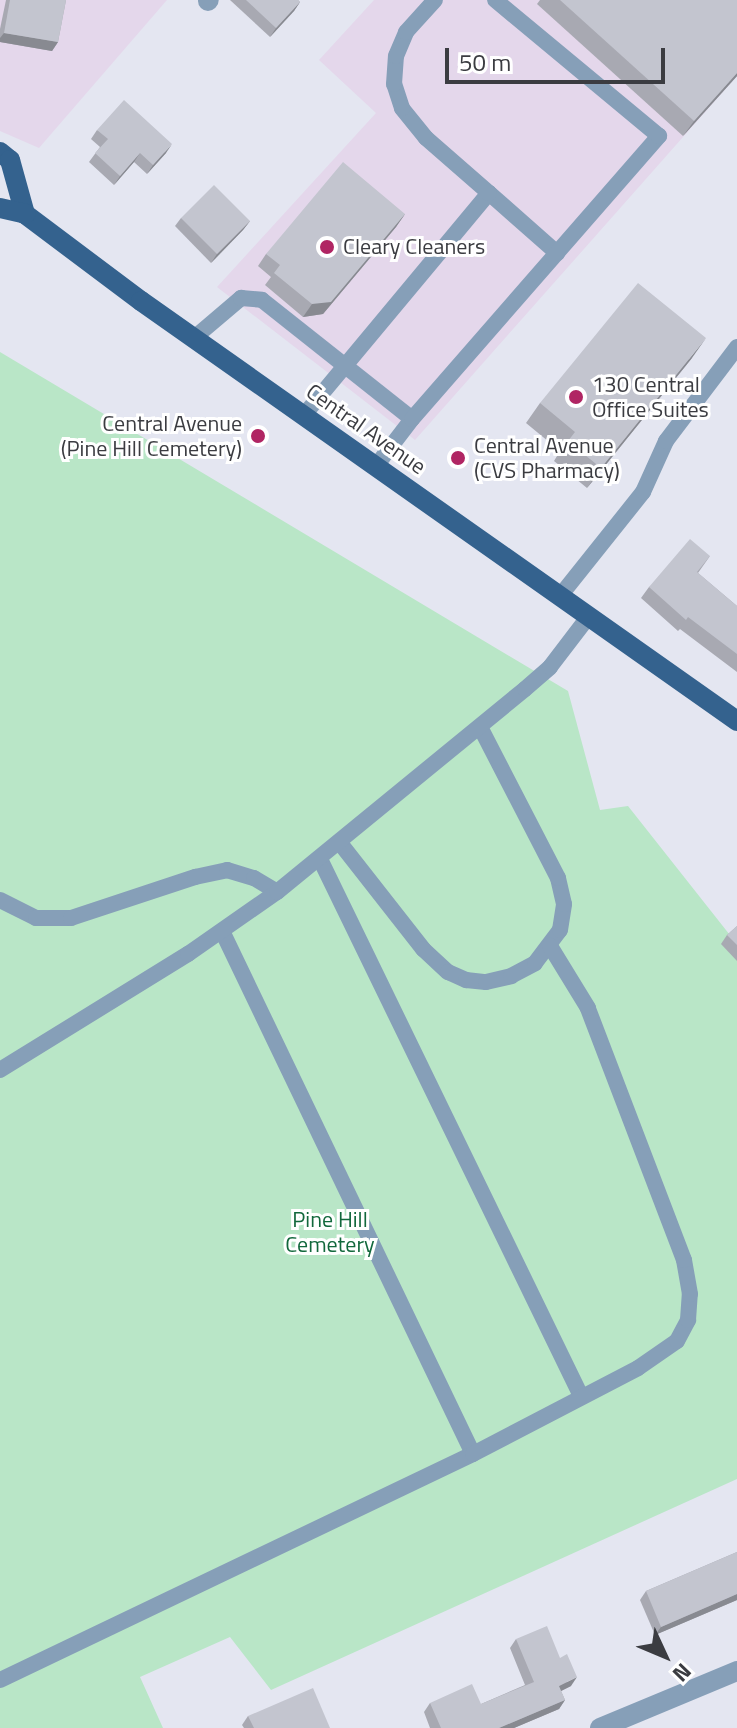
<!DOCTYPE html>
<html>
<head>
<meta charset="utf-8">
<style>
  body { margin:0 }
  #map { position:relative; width:737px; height:1728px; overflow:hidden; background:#e4e6f1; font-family:"Titillium Web",sans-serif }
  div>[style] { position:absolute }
  .commercial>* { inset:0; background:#e4d7eb }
  .green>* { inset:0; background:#b9e6c7 }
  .lane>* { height:16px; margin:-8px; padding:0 8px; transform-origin:8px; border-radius:8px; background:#869fb8 }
  .street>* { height:20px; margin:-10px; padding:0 10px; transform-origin:10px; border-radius:10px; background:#869fb8 }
  .primary>* { height:20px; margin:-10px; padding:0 10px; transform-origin:10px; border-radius:10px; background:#34628e }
  .wall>* { inset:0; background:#a8a9b2 }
  .shaded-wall>* { inset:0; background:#888a91 }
  .building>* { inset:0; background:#c3c5cf }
  .dots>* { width:22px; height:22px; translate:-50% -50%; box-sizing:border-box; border:4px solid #fff; border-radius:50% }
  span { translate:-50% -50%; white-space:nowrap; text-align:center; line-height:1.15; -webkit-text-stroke:6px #fff; paint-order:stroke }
  .poi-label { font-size:22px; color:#3b3c41 }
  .left { translate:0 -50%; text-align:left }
  .right { translate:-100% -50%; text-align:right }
  .street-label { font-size:22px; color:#3b3c41 }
  .park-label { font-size:22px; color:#12683c }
  .north { position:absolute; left:625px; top:1616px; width:80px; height:80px; -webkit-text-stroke:6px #fff; paint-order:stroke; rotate:134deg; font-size:22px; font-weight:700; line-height:32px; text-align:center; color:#3b3c41 }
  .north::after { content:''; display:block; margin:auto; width:28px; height:36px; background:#3b3c41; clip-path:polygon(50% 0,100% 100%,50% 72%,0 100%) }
  .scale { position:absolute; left:445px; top:48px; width:220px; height:36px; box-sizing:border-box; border:4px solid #3b3c41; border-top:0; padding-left:10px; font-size:24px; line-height:28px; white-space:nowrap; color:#3b3c41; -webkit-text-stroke:6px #fff; paint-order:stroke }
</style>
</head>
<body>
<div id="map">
  <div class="commercial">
    <div style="clip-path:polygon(0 0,167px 0,39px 148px,0 131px)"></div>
    <div style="clip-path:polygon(374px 0,737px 0,737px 76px,415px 440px,217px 287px,376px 113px,319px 60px)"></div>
  </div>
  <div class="green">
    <div style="clip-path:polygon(0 352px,568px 691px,600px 810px,628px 806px,737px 944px,737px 1479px,271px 1690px,230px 1637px,140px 1677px,163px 1728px,0 1728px)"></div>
  </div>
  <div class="lane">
    <div style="left:489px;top:193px;width:91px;rotate:41.4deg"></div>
    <div style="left:194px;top:338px;width:62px;rotate:-40.4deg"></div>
    <div style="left:241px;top:298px;width:21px;rotate:5deg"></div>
    <div style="left:262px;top:300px;width:191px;rotate:38.4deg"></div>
    <div style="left:412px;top:419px;width:59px;rotate:127.5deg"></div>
    <div style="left:304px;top:415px;width:289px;rotate:-50.2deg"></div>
    <div style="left:489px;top:193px;width:84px;rotate:-138.9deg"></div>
    <div style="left:426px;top:138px;width:38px;rotate:-129deg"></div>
    <div style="left:402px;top:108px;width:25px;rotate:-108deg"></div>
    <div style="left:394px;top:84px;width:28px;rotate:-86deg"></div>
    <div style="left:396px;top:56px;width:26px;rotate:-67deg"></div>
    <div style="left:406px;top:32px;width:43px;rotate:-47.8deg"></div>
    <div style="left:412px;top:419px;width:376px;rotate:-48.9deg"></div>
    <div style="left:659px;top:136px;width:213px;rotate:-140.3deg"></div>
    <div style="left:560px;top:596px;width:133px;rotate:-51.4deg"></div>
    <div style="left:643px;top:492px;width:56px;rotate:-65.7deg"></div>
    <div style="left:666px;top:441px;width:118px;rotate:-52.9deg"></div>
    <div style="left:340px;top:843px;width:135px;rotate:51.9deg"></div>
    <div style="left:423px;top:949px;width:34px;rotate:43deg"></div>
    <div style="left:448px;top:972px;width:20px;rotate:24deg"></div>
    <div style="left:466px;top:980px;width:20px;rotate:6deg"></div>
    <div style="left:486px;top:982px;width:26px;rotate:-13deg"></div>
    <div style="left:511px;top:976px;width:27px;rotate:-28deg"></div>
    <div style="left:535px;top:963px;width:41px;rotate:-52.9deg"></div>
    <div style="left:560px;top:930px;width:26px;rotate:-81deg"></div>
    <div style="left:564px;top:904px;width:27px;rotate:-103deg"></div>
    <div style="left:558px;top:878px;width:170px;rotate:-117.3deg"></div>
    <div style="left:320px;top:859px;width:597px;rotate:64.08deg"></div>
    <div style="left:0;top:900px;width:40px;rotate:26.6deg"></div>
    <div style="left:36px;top:918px;width:35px"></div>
    <div style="left:71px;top:918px;width:131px;rotate:-18.3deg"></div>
    <div style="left:195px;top:877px;width:33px;rotate:-12deg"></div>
    <div style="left:227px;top:870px;width:28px;rotate:17deg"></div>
    <div style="left:254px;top:878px;width:27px;rotate:31deg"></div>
    <div style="left:222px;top:931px;width:580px;rotate:64.36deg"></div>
    <div style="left:0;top:1070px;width:221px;rotate:-31.7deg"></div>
    <div style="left:188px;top:954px;width:108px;rotate:-34.9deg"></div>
    <div style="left:277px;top:892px;width:320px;rotate:-39.3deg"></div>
    <div style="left:525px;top:689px;width:33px;rotate:-41deg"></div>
    <div style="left:550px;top:667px;width:64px;rotate:-52.6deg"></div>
    <div style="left:0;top:1680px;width:524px;rotate:-25.54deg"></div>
    <div style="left:473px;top:1454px;width:186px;rotate:-27.5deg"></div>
    <div style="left:638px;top:1368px;width:47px;rotate:-34.7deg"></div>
    <div style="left:677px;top:1341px;width:24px;rotate:-62deg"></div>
    <div style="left:688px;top:1320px;width:26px;rotate:-86deg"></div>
    <div style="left:690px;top:1294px;width:35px;rotate:-100deg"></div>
    <div style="left:684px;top:1260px;width:270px;rotate:-110.9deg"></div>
    <div style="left:588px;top:1008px;width:73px;rotate:-121.5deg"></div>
  </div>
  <div class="street">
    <div style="left:208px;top:1px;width:1px;rotate:-45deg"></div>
    <div style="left:600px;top:1728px;width:148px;rotate:-22.6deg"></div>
  </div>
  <div class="primary">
    <div style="left:0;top:152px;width:13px;rotate:39deg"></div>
    <div style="left:10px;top:160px;width:56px;rotate:74.5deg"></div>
    <div style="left:25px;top:214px;width:145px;rotate:36.9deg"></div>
    <div style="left:141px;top:301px;width:729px;rotate:35.17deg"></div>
    <div style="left:0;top:208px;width:26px;rotate:13deg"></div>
  </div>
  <div class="wall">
    <div style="clip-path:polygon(6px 0,66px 0,58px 42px,52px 51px,0 42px,0 29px)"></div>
    <div style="clip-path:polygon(230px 0,298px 0,300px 2px,294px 11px,270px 37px)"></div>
    <div style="clip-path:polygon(540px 0,737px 0,737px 76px,683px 136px,537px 4px)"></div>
    <div style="clip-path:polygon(97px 130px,166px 153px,147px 174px,134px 162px,114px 185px,89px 162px,100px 147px,91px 139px)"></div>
    <div style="clip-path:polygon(405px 214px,396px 227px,323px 314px,303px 317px,265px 285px,271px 277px,258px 266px,266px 254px)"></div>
    <div style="clip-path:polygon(181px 218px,250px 221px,243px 230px,211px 263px,175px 226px)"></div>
    <div style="clip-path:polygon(692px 358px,587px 488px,554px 461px,560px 451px,526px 423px,540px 403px)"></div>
    <div style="clip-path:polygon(710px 556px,698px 573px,737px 606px,737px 672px,680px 629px,678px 631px,641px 598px,649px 587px)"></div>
    <div style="clip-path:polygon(737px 926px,737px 961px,721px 944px,727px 935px)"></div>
    <div style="clip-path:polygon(737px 1552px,737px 1600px,655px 1635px,640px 1600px,646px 1591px)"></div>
    <div style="clip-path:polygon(516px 1639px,571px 1686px,561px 1691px,565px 1700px,559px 1709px,514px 1728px,430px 1728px,424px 1712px,430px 1703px,481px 1704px,525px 1685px,510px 1648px)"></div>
    <div style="clip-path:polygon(248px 1716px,330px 1728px,244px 1728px,242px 1725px)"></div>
  </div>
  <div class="shaded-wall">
    <div style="clip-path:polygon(300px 2px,294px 11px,270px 37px,276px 28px)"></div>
    <div style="clip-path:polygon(4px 33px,58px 42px,52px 51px,0 42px,0 38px)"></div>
    <div style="clip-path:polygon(737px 73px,737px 76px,683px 136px,694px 121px)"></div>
    <div style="clip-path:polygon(172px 144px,166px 153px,147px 174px,153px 165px)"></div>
    <div style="clip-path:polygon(140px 153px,134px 162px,114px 185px,120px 176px)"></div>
    <div style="clip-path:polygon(405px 214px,396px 227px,323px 314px,303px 317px,312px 304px)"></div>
    <div style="clip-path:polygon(250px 221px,243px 230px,211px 263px,217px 254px)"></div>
    <div style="clip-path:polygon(706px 338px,692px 358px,587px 488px,601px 468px)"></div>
    <div style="clip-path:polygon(737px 1594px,737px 1600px,655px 1635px,661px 1627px)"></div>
    <div style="clip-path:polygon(577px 1677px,571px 1686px,553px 1695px,559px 1686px)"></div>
    <div style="clip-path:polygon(565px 1700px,559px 1709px,514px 1728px,499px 1728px)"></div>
  </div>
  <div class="building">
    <div style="clip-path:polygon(10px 0,66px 0,58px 42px,4px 33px)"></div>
    <div style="clip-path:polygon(246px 0,298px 0,300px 2px,276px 28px)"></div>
    <div style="clip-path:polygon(560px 0,737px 0,737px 73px,694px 121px)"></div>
    <div style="clip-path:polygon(124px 100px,172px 144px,153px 165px,140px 153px,120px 176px,95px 153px,108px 139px,97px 130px)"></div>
    <div style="clip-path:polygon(343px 162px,405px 214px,331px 302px,312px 304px,274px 273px,280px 265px,266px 254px)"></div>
    <div style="clip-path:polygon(214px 185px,250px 221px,217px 254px,181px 218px)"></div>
    <div style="clip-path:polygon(638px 283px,706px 338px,601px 468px,568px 441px,575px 432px,540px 403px)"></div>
    <div style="clip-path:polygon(690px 539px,710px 556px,697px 572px,737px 606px,737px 654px,688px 617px,686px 620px,649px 587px)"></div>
    <div style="clip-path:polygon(737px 926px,737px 945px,727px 935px)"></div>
    <div style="clip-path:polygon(737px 1552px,737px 1594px,661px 1627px,646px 1591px)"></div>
    <div style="clip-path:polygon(547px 1626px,560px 1658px,567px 1654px,577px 1677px,559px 1686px,565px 1700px,499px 1728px,441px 1728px,430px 1703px,472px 1684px,481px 1704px,534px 1682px,516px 1639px)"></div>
    <div style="clip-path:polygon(313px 1688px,330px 1728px,254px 1728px,248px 1716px)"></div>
  </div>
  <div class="dots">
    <div style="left:327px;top:247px;background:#b02563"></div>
    <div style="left:576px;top:397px;background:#b02563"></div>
    <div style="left:258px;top:436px;background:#b02563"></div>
    <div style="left:458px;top:458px;background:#b02563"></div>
  </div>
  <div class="poi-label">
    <span class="left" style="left:343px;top:247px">Cleary Cleaners</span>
    <span class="left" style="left:592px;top:397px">130 Central<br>Office Suites</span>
    <span class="right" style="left:242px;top:436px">Central Avenue<br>(Pine Hill Cemetery)</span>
    <span class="left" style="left:474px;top:458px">Central Avenue<br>(CVS Pharmacy)</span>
  </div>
  <div class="street-label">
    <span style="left:366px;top:429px;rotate:35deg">Central Avenue</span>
  </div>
  <div class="park-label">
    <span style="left:330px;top:1232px">Pine Hill<br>Cemetery</span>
  </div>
  <div class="north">N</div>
  <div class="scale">50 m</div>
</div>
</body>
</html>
